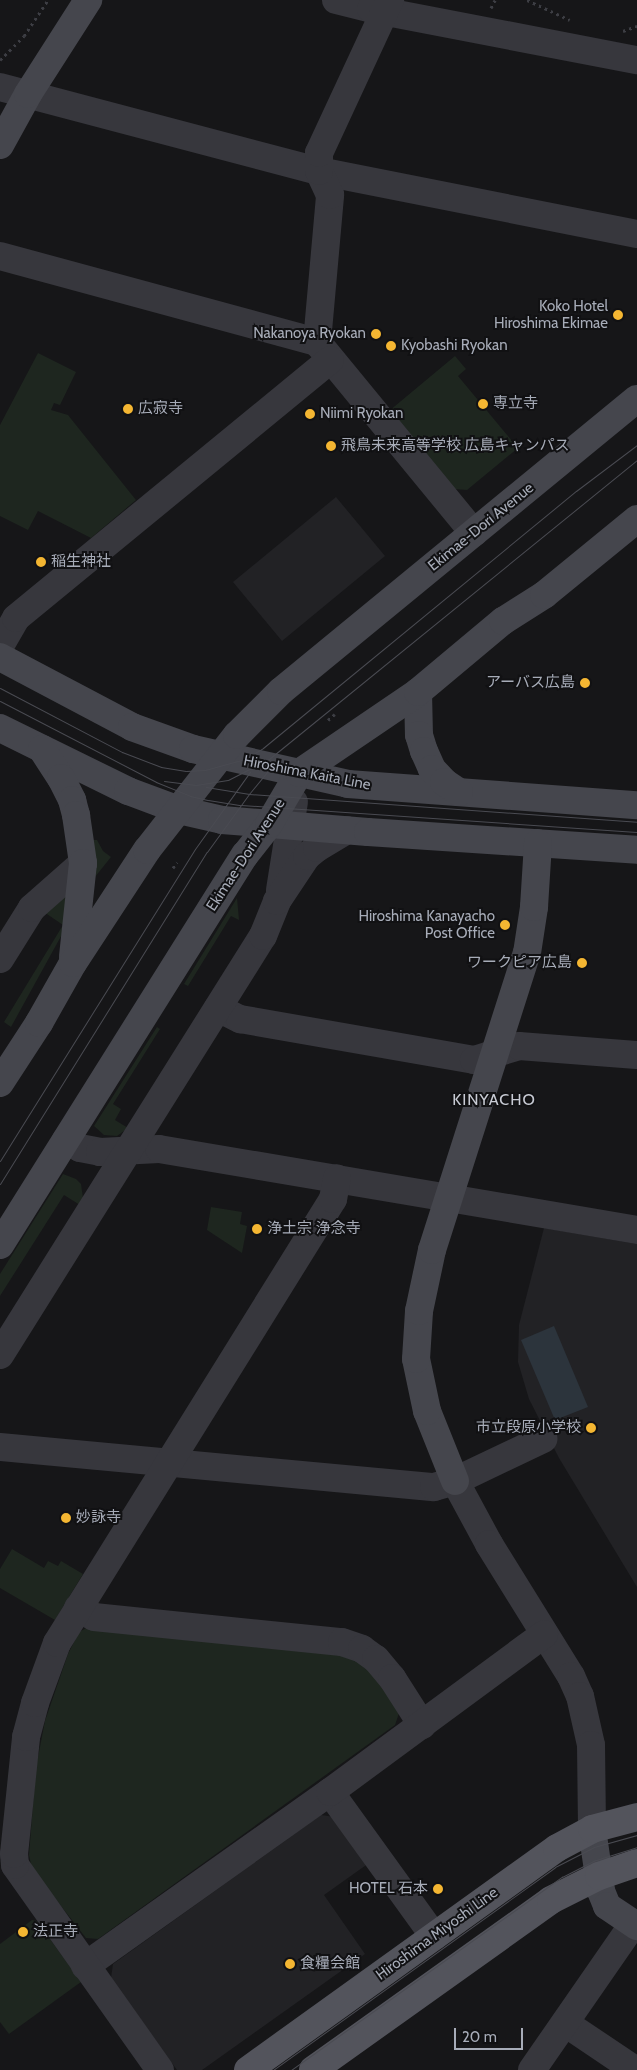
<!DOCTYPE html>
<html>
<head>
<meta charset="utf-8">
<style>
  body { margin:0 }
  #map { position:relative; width:637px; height:2070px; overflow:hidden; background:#161618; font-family:Cabin,"Noto Sans JP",sans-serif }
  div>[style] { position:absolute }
  .built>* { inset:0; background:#222225 }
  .green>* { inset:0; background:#1e261f }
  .water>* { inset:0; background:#2c343c }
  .path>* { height:3px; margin-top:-1.5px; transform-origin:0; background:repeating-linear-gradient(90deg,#3d3e44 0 2.5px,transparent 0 6.5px) }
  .street>* { height:28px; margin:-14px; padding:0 14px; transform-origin:14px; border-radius:14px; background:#37373d }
  .secondary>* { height:28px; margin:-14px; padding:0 14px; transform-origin:14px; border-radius:14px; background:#45464d }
  .primary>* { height:28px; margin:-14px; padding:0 14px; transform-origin:14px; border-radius:14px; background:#53545c }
  .tram>* { height:1px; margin:-0.5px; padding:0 0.5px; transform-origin:0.5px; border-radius:0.5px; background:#4a4b52 }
  .dots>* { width:14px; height:14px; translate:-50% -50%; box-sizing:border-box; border:2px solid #111113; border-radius:50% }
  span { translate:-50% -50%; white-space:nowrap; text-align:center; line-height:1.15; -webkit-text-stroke:4px #111113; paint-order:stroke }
  .poi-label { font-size:15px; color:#a7acb8 }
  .right { translate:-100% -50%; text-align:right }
  .left { translate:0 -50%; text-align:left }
  .street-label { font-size:15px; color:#a7acb8 }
  .neighbourhood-label { font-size:16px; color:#c8cbd4; letter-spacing:1px }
  .scale { position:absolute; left:454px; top:2028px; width:69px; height:22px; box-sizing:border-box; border:2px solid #a7acb8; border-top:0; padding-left:6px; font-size:15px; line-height:18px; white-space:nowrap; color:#a7acb8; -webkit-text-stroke:4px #111113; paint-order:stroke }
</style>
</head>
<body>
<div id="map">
  <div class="built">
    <div style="clip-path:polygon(336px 497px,385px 556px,282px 641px,233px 582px)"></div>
    <div style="clip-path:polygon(544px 1228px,637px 1244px,637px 1587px,559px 1458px,529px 1399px,518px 1362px,519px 1325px)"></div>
    <div style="clip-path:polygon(321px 1815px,335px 1817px,369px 1863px,324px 1895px,365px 1954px,202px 2070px,177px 2070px,111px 1978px,113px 1964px)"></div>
  </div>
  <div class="green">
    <div style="clip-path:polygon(38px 353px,76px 372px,60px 405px,54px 403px,51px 410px,68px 415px,136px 500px,91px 538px,38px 511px,28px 530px,0 516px,0 425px)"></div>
    <div style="clip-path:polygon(455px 356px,466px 369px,458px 376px,518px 448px,467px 490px,454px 489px,389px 411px)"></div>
    <div style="clip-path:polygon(92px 840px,97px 840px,103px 851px,111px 857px,95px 877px)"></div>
    <div style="clip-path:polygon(69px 887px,65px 929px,11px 1027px,4px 1022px,63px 925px,44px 912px)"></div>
    <div style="clip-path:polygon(237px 898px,239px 920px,231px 916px,188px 986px,184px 984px)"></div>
    <div style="clip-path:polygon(157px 1027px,160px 1029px,113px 1104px,121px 1109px,115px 1120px,128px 1128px,117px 1136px,104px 1135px,94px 1126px)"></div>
    <div style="clip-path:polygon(63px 1174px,76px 1179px,81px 1184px,83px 1198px,80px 1205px,64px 1195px,0 1296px,0 1274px)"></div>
    <div style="clip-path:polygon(211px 1207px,242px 1212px,240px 1224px,247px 1226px,242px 1253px,207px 1230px)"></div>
    <div style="clip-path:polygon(12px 1549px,44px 1568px,48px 1561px,58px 1566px,61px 1561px,83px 1574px,55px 1620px,0 1588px,0 1569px)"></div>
    <div style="clip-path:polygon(88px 1627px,340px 1652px,367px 1664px,400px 1710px,395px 1725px,98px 1939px,86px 1938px,32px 1869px,29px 1855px,36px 1767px,45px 1721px,68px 1654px,79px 1632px)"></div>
    <div style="clip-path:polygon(32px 1920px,37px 1921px,81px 1982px,9px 2034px,0 2022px,0 1944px)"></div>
  </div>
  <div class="water">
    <div style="clip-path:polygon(554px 1326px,588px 1407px,555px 1420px,521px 1340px)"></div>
  </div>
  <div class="path">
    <div style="left:527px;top:0;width:47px;rotate:24.9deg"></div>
    <div style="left:491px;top:8px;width:9px;rotate:-63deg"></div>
    <div style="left:623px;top:31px;width:15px;rotate:-20deg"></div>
    <div style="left:0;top:60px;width:34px;rotate:-45deg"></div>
    <div style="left:24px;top:36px;width:43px;rotate:-56.3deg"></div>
    <div style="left:328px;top:720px;width:9px;rotate:-41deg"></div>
    <div style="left:173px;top:868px;width:7px;rotate:-56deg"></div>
  </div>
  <div class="street">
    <div style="left:336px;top:0;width:36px;rotate:14deg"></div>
    <div style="left:371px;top:9px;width:271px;rotate:10.9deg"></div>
    <div style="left:0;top:87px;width:330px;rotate:14.8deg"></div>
    <div style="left:319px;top:171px;width:324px;rotate:11.2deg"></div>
    <div style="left:0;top:256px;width:328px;rotate:15.2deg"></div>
    <div style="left:317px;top:342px;width:247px;rotate:50.6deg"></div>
    <div style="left:317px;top:342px;width:148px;rotate:-84.9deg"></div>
    <div style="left:330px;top:195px;width:26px;rotate:-115deg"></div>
    <div style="left:319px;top:171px;width:18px;rotate:-90deg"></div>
    <div style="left:319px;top:153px;width:169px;rotate:-65.1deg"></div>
    <div style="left:0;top:646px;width:32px;rotate:-60deg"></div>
    <div style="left:16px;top:618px;width:406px;rotate:-39.4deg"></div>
    <div style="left:280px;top:890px;width:89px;rotate:-81deg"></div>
    <div style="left:0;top:959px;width:60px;rotate:-57.9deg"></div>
    <div style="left:32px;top:908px;width:68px;rotate:-41.4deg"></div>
    <div style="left:218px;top:1008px;width:25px;rotate:27deg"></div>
    <div style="left:240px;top:1019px;width:238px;rotate:9.9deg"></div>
    <div style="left:474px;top:1060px;width:47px;rotate:-17.3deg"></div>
    <div style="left:519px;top:1046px;width:118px;rotate:4.4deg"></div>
    <div style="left:66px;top:1140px;width:16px;rotate:30deg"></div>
    <div style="left:80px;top:1148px;width:20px;rotate:11deg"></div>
    <div style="left:100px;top:1152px;width:59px;rotate:-2.9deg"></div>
    <div style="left:159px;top:1149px;width:485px;rotate:9.6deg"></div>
    <div style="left:0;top:1355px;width:495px;rotate:-57.9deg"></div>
    <div style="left:263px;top:936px;width:38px;rotate:-68deg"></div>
    <div style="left:277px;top:901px;width:54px;rotate:-56.3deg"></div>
    <div style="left:307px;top:856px;width:13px;rotate:-39deg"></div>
    <div style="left:317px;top:848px;width:35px;rotate:-31deg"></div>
    <div style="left:0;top:1447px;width:436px;rotate:5.3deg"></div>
    <div style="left:434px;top:1487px;width:22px;rotate:-16deg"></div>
    <div style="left:455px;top:1481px;width:98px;rotate:-25.5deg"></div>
    <div style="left:455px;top:1481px;width:72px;rotate:61.6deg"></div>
    <div style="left:489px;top:1544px;width:155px;rotate:58.2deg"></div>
    <div style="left:571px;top:1676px;width:22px;rotate:66deg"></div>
    <div style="left:580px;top:1696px;width:50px;rotate:77.3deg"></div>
    <div style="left:591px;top:1745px;width:84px;rotate:89.3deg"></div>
    <div style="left:78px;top:1608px;width:18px;rotate:29deg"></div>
    <div style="left:94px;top:1617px;width:249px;rotate:5.8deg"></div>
    <div style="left:342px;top:1642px;width:21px;rotate:19deg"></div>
    <div style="left:362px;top:1649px;width:17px;rotate:36deg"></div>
    <div style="left:376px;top:1659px;width:25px;rotate:50deg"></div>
    <div style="left:392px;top:1678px;width:56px;rotate:57.4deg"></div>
    <div style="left:330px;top:1792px;width:178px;rotate:54.2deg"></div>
    <div style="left:85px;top:1966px;width:301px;rotate:-35.4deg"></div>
    <div style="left:330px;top:1792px;width:266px;rotate:-36.4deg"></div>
    <div style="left:565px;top:2023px;width:84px;rotate:33.9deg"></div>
    <div style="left:160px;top:2070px;width:251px;rotate:-125.3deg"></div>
    <div style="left:15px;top:1865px;width:11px;rotate:-95deg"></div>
    <div style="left:14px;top:1854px;width:118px;rotate:-84.1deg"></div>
    <div style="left:26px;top:1737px;width:35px;rotate:-75deg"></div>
    <div style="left:35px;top:1703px;width:64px;rotate:-69.9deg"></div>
    <div style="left:57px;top:1643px;width:523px;rotate:-58.13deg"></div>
    <div style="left:333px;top:1199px;width:21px;rotate:-79deg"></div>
    <div style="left:532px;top:2070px;width:178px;rotate:-55.3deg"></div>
  </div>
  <div class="secondary">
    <div style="left:0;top:145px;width:58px;rotate:-61.2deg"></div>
    <div style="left:28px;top:94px;width:112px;rotate:-57.4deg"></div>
    <div style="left:0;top:657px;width:149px;rotate:27.9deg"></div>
    <div style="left:132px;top:727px;width:65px;rotate:19.8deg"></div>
    <div style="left:193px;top:749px;width:159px;rotate:12.7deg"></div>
    <div style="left:348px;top:784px;width:290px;rotate:4.2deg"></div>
    <div style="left:418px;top:692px;width:43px;rotate:88.7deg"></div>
    <div style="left:419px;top:735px;width:17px;rotate:73deg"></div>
    <div style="left:424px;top:751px;width:20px;rotate:66deg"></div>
    <div style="left:432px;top:769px;width:18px;rotate:47deg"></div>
    <div style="left:444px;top:782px;width:18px;rotate:34deg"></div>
    <div style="left:0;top:728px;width:143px;rotate:26.2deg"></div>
    <div style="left:128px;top:791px;width:54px;rotate:20.4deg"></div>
    <div style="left:179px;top:810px;width:44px;rotate:13.1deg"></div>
    <div style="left:222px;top:820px;width:146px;rotate:4.7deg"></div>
    <div style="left:368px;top:832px;width:270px;rotate:3.8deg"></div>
    <div style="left:42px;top:749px;width:35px;rotate:57deg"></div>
    <div style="left:61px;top:778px;width:25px;rotate:63deg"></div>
    <div style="left:72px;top:800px;width:16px;rotate:75deg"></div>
    <div style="left:76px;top:815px;width:49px;rotate:81.7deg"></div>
    <div style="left:83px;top:863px;width:94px;rotate:96.1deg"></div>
    <div style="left:0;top:1083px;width:72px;rotate:-57deg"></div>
    <div style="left:39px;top:1023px;width:69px;rotate:-60.5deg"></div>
    <div style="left:73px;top:963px;width:135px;rotate:-56.8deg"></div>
    <div style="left:147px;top:850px;width:146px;rotate:-52deg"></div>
    <div style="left:237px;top:735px;width:62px;rotate:-45deg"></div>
    <div style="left:281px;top:691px;width:460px;rotate:-39.4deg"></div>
    <div style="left:0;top:1245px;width:461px;rotate:-57.9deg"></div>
    <div style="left:245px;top:855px;width:39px;rotate:-52deg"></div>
    <div style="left:269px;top:824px;width:59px;rotate:-59.5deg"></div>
    <div style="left:299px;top:773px;width:144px;rotate:-34.2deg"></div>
    <div style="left:418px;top:692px;width:111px;rotate:-39.9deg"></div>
    <div style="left:503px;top:621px;width:49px;rotate:-32.4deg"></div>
    <div style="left:544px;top:595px;width:120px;rotate:-39.3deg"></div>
    <div style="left:455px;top:1481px;width:75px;rotate:-111.8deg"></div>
    <div style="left:427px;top:1411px;width:53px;rotate:-101.9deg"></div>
    <div style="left:416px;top:1359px;width:48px;rotate:-86.4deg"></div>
    <div style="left:419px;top:1311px;width:62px;rotate:-78deg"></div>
    <div style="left:432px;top:1250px;width:312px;rotate:-72.3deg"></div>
    <div style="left:527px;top:953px;width:47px;rotate:-81.3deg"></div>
    <div style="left:534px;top:907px;width:64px;rotate:-86.4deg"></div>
    <div style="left:592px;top:1829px;width:63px;rotate:81.7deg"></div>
    <div style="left:601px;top:1891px;width:16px;rotate:68deg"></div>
    <div style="left:607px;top:1906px;width:36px;rotate:34deg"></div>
  </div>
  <div class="primary">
    <div style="left:248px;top:2070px;width:380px;rotate:-35.7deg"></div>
    <div style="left:557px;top:1848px;width:40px;rotate:-28deg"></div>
    <div style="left:592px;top:1829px;width:47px;rotate:-14.9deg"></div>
    <div style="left:313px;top:2070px;width:292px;rotate:-35.5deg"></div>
    <div style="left:551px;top:1900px;width:54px;rotate:-26.6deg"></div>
    <div style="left:599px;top:1876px;width:40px;rotate:-18.9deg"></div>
  </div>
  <div class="tram">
    <div style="left:0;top:688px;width:138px;rotate:27.7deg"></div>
    <div style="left:122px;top:752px;width:42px;rotate:21deg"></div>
    <div style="left:161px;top:767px;width:25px;rotate:9deg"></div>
    <div style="left:186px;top:771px;width:19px;rotate:-3deg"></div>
    <div style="left:205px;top:770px;width:41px;rotate:-15.4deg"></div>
    <div style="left:245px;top:759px;width:21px;rotate:-31deg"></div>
    <div style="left:263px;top:748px;width:405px;rotate:-39.4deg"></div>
    <div style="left:576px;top:491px;width:76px;rotate:-37deg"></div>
    <div style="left:0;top:701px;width:176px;rotate:27.4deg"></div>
    <div style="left:156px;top:782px;width:37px;rotate:22deg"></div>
    <div style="left:190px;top:796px;width:18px;rotate:13deg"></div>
    <div style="left:208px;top:800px;width:33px;rotate:9deg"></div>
    <div style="left:241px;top:805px;width:397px;rotate:3.9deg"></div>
    <div style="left:164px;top:781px;width:32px;rotate:7deg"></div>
    <div style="left:196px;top:785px;width:32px;rotate:-9deg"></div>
    <div style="left:228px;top:780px;width:46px;rotate:-27.1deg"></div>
    <div style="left:269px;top:759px;width:474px;rotate:-39.1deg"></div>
    <div style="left:206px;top:787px;width:44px;rotate:9.2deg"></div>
    <div style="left:249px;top:794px;width:389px;rotate:4.1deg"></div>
    <div style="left:0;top:1161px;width:368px;rotate:-58deg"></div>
    <div style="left:195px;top:849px;width:95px;rotate:-54.5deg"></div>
    <div style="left:0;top:1184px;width:391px;rotate:-58.1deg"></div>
    <div style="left:207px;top:852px;width:72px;rotate:-54.1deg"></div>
    <div style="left:249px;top:794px;width:50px;rotate:-50.6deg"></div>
    <div style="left:273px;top:2070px;width:347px;rotate:-35.7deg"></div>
    <div style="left:555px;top:1867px;width:44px;rotate:-27.1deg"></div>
    <div style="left:594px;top:1847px;width:45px;rotate:-15.6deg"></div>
    <div style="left:291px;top:2070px;width:333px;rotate:-35.5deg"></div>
    <div style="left:562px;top:1877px;width:38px;rotate:-27deg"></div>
    <div style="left:596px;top:1860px;width:43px;rotate:-17.6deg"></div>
  </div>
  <div class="dots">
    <div style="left:618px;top:315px;background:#f4b632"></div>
    <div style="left:376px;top:334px;background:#f4b632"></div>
    <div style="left:391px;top:346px;background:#f4b632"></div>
    <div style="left:483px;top:404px;background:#f4b632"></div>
    <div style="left:128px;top:409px;background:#f4b632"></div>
    <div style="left:310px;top:414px;background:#f4b632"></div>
    <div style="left:331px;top:446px;background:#f4b632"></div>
    <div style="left:41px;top:562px;background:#f4b632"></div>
    <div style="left:585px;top:683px;background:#f4b632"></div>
    <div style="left:505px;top:925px;background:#f4b632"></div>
    <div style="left:582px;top:963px;background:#f4b632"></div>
    <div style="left:257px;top:1229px;background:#f4b632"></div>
    <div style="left:591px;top:1428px;background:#f4b632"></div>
    <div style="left:66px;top:1518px;background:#f4b632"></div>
    <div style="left:438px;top:1889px;background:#f4b632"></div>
    <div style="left:23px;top:1932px;background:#f4b632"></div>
    <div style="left:290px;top:1964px;background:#f4b632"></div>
  </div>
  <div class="poi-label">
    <span class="right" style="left:608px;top:315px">Koko Hotel<br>Hiroshima Ekimae</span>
    <span class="right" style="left:366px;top:334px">Nakanoya Ryokan</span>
    <span class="left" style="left:401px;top:346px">Kyobashi Ryokan</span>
    <span class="left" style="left:493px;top:404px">専立寺</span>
    <span class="left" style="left:138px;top:409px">広寂寺</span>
    <span class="left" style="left:320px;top:414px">Niimi Ryokan</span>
    <span class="left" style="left:341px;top:446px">飛鳥未来高等学校 広島キャンパス</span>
    <span class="left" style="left:51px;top:562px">稲生神社</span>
    <span class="right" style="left:575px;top:683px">アーバス広島</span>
    <span class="right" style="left:495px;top:925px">Hiroshima Kanayacho<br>Post Office</span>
    <span class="right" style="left:572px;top:963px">ワークピア広島</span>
    <span class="left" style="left:267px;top:1229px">浄土宗 浄念寺</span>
    <span class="right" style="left:581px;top:1428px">市立段原小学校</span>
    <span class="left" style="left:76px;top:1518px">妙詠寺</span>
    <span class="right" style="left:428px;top:1889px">HOTEL 石本</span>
    <span class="left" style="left:33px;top:1932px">法正寺</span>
    <span class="left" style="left:300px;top:1964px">食糧会館</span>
  </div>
  <div class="street-label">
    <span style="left:481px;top:527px;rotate:-39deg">Ekimae-Dori Avenue</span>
    <span style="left:307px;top:773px;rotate:11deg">Hiroshima Kaita Line</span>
    <span style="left:246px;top:855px;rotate:-57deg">Ekimae-Dori Avenue</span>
    <span style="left:437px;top:1934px;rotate:-36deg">Hiroshima Miyoshi Line</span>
  </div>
  <div class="neighbourhood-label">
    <span style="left:494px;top:1100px">KINYACHO</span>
  </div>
  <div class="scale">20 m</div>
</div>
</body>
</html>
